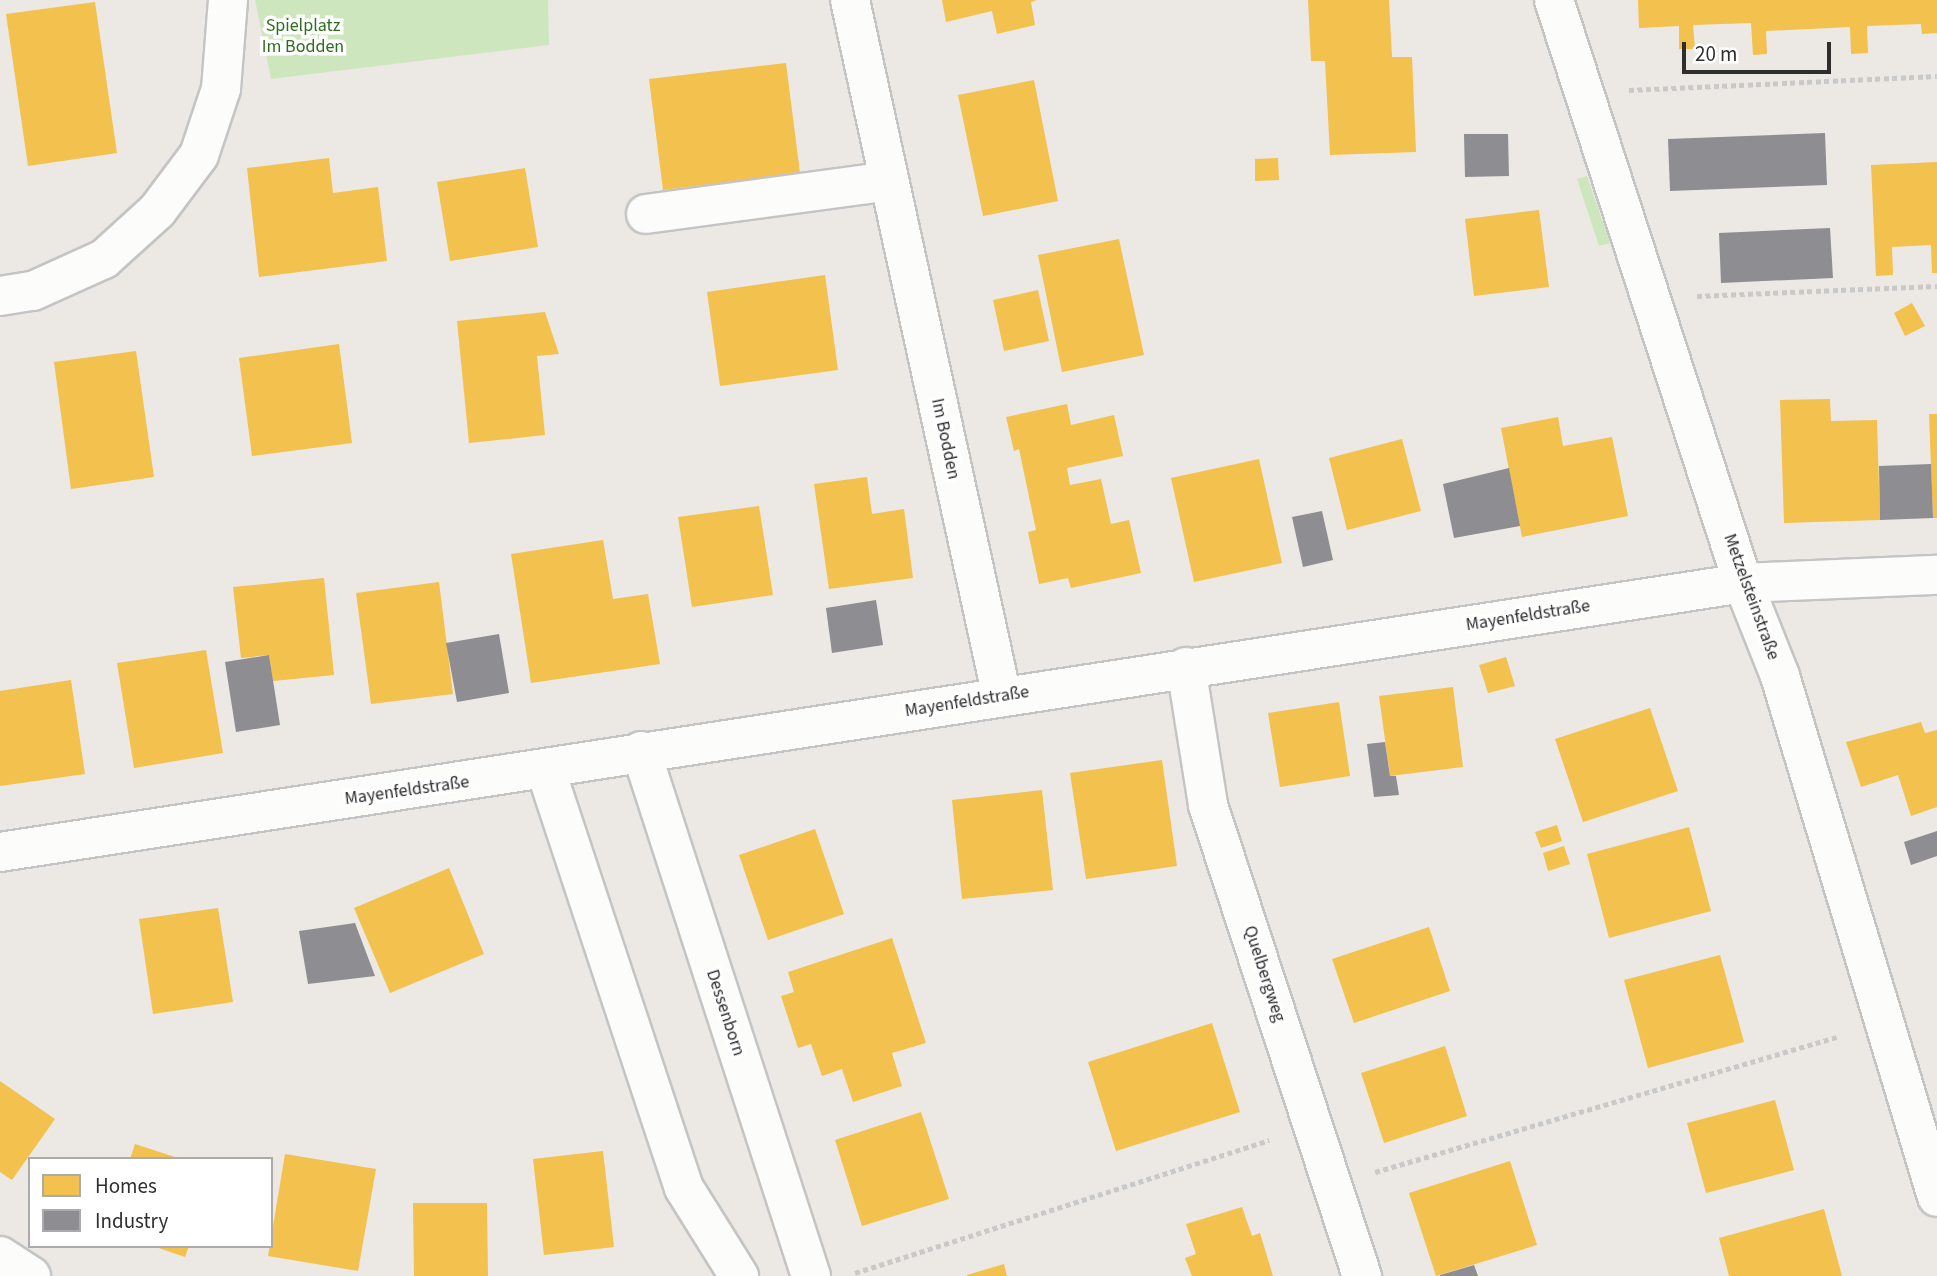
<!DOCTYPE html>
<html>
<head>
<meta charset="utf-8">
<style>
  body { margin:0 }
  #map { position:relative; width:1937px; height:1276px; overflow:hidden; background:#ece8e4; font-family:"Source Sans 3",sans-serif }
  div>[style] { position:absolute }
  .green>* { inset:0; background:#cee6be }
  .homes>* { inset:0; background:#f2c14e }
  .industry>* { inset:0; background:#8d8d92 }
  .path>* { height:4.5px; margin-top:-2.25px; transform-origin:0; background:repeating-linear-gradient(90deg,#c9c9c8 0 5px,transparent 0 8.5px) }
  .roads { filter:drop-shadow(2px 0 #c5c4c5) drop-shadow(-2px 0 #c5c4c5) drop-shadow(0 2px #c5c4c5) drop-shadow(0 -2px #c5c4c5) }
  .minor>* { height:38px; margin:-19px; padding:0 19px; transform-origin:19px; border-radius:19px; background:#fcfcfb }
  span { translate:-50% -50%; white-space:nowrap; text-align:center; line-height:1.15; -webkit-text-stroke:7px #fff; paint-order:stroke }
  .park-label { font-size:18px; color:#2c6e1b }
  .street-label { font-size:18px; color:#2e2e2e }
  .legend { position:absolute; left:28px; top:1157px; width:245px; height:91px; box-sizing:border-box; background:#fff; border:2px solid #ababab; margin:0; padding:9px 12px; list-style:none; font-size:21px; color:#2e2e2e }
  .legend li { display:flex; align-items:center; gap:14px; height:35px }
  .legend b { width:35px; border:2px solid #ababab }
  .scale { position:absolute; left:1682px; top:42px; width:149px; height:32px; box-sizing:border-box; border:4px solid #2e2e2e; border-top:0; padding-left:9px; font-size:21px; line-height:24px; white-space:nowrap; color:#2e2e2e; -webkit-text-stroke:5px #fff; paint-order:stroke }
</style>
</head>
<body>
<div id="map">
  <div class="green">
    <div style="clip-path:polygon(255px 0,548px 0,549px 45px,271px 79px)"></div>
    <div style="clip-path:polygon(1587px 176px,1610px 243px,1599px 246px,1577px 179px)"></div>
  </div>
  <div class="homes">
    <div style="clip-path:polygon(942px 0,1037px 0,1031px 2px,1035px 25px,997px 34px,992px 11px,946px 22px)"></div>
    <div style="clip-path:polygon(1308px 0,1389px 0,1392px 57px,1412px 57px,1416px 152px,1330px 155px,1325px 61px,1311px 61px)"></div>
    <div style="clip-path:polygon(1638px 0,1937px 0,1937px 33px,1922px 34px,1921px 24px,1867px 26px,1868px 53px,1851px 54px,1850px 27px,1766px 31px,1767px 54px,1753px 55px,1751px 23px,1693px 25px,1695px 49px,1679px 49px,1679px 26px,1639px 28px)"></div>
    <div style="clip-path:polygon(95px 2px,117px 153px,28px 166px,6px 14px)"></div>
    <div style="clip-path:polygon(786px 63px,800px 173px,663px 190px,649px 79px)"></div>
    <div style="clip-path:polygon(1034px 80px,1058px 201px,983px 216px,958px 95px)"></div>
    <div style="clip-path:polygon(329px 158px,333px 193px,378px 187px,387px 261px,259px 277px,247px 168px)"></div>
    <div style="clip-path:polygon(1278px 158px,1279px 180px,1255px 181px,1255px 159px)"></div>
    <div style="clip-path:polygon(1937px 162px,1937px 273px,1932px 273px,1931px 245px,1892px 247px,1893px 275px,1876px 276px,1871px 165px)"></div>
    <div style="clip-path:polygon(525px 168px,538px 247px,450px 261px,437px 182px)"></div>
    <div style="clip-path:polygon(1539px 210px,1549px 287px,1474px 296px,1465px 219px)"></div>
    <div style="clip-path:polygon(1119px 239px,1144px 355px,1062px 372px,1038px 255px)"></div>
    <div style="clip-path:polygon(825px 275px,838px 370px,720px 386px,707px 292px)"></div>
    <div style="clip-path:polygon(1038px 290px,1049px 341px,1004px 351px,993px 300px)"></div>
    <div style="clip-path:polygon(1912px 303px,1925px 326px,1905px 336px,1894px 313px)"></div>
    <div style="clip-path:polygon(545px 312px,559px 354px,537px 356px,545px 435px,469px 443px,457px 321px)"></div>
    <div style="clip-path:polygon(339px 344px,352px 443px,252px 456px,239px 358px)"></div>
    <div style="clip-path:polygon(136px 351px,154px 477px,71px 489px,54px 362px)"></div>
    <div style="clip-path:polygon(1830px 399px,1831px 421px,1877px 420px,1880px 520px,1784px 523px,1780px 400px)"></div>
    <div style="clip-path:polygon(1067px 404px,1071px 425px,1114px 415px,1123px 456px,1067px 468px,1070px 485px,1101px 479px,1111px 524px,1129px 520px,1141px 573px,1071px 588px,1068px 578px,1039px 584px,1028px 532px,1036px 530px,1019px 449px,1014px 451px,1006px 417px)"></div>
    <div style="clip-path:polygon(1929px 414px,1937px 414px,1937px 518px,1933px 518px)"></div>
    <div style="clip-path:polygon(1558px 417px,1563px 446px,1612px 437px,1628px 516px,1522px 537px,1501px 428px)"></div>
    <div style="clip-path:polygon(1402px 439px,1421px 511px,1347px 530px,1329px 458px)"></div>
    <div style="clip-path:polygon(1259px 459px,1282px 563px,1194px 582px,1171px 478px)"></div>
    <div style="clip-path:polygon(867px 477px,872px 514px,904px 509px,913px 578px,829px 589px,814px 484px)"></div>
    <div style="clip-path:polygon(759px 506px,773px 595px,692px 607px,678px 517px)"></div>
    <div style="clip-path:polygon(603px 540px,613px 599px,648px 594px,660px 664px,531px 683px,511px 554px)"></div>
    <div style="clip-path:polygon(324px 578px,334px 675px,273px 681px,269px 655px,241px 658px,233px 587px)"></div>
    <div style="clip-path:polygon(439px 582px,453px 694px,371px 704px,356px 593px)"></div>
    <div style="clip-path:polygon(206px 650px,223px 753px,134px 768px,117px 663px)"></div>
    <div style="clip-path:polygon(1506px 657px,1515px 686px,1488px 693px,1479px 665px)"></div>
    <div style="clip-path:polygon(71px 680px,85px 774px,0 786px,0 691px)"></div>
    <div style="clip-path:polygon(1453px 687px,1463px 767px,1390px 776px,1379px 696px)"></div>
    <div style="clip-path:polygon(1339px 702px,1350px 776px,1280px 787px,1268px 713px)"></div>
    <div style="clip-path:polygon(1650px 708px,1678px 791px,1583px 822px,1555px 739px)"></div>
    <div style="clip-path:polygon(1921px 722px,1925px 733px,1937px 730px,1937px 807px,1911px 816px,1898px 775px,1861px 787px,1846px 742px)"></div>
    <div style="clip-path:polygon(1162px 760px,1177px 866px,1086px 879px,1070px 773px)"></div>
    <div style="clip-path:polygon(1042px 790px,1053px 890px,962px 899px,952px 800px)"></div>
    <div style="clip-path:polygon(1557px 825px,1562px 841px,1541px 848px,1535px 832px)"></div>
    <div style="clip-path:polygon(1689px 827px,1711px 911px,1609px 938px,1587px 854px)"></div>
    <div style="clip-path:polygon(815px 829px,844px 914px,768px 940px,739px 855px)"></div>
    <div style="clip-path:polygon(1564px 846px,1570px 864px,1548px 871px,1543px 853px)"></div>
    <div style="clip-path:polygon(449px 868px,484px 954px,390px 993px,354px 908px)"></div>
    <div style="clip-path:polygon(218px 908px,233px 1002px,153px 1014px,139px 919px)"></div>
    <div style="clip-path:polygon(1429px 927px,1450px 991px,1354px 1023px,1332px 959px)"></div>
    <div style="clip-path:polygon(892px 938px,926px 1043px,892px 1053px,902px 1086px,853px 1102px,842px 1069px,822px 1076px,811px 1044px,798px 1048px,781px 996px,794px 992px,788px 972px)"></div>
    <div style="clip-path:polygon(1720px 955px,1744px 1042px,1648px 1068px,1624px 980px)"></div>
    <div style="clip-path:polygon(1212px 1023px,1240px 1112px,1116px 1151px,1088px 1062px)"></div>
    <div style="clip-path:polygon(1445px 1046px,1467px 1116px,1384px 1143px,1361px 1073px)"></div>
    <div style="clip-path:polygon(0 1081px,55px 1119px,12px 1180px,0 1172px)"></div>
    <div style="clip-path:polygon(1775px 1100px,1794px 1170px,1706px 1193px,1687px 1123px)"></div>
    <div style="clip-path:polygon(921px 1112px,949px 1199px,862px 1226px,835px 1140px)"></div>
    <div style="clip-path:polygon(135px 1144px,178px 1158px,178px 1159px,130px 1159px)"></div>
    <div style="clip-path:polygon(603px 1151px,614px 1247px,544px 1255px,533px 1159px)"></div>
    <div style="clip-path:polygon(285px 1154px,376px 1169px,358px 1271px,268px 1256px)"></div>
    <div style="clip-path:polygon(1510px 1161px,1537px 1245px,1436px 1276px,1409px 1193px)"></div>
    <div style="clip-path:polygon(413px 1203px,487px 1203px,488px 1276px,414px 1276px)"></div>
    <div style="clip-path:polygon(1242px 1207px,1252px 1236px,1260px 1233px,1273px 1276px,1192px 1276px,1185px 1258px,1196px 1254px,1186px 1224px)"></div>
    <div style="clip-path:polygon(1824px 1209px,1842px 1276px,1729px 1276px,1719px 1238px)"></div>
    <div style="clip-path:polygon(153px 1246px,189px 1246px,185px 1257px)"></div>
    <div style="clip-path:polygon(1004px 1264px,1007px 1276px,967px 1276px,967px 1275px)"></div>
  </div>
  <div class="industry">
    <div style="clip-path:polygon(1825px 133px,1827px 185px,1670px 191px,1668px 139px)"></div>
    <div style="clip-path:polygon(1464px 134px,1508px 134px,1509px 176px,1465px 177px)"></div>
    <div style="clip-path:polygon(1830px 228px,1833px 278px,1721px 283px,1719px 233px)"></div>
    <div style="clip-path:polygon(1931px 464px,1933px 518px,1880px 520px,1879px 466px)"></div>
    <div style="clip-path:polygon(1509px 468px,1520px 526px,1454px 538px,1443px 484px)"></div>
    <div style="clip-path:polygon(1322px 511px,1333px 560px,1303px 567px,1292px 517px)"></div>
    <div style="clip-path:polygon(876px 600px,883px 645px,832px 653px,826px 608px)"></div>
    <div style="clip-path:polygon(499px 634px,509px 693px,457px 702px,446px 643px)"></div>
    <div style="clip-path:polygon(269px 655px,280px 725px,236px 732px,225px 662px)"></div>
    <div style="clip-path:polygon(1385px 742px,1390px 776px,1396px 776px,1399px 795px,1374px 797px,1367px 744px)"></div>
    <div style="clip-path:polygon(1937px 831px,1937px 856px,1911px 865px,1904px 842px)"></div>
    <div style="clip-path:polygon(355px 923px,375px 976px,308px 984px,299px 931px)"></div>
    <div style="clip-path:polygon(1474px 1265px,1478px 1276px,1440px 1276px,1440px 1275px)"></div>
  </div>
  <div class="path">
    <div style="left:1629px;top:90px;width:308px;rotate:-2.6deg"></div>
    <div style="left:1697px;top:296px;width:240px;rotate:-2.4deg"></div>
    <div style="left:1375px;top:1172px;width:484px;rotate:-16.3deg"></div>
    <div style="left:855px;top:1273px;width:435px;rotate:-17.8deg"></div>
  </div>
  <div class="roads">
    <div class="minor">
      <div style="left:850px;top:0;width:713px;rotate:77.7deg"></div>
      <div style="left:1554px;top:0;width:613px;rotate:72.04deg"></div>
      <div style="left:1743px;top:583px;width:100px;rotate:68.3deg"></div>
      <div style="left:1780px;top:676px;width:544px;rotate:73.23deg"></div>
      <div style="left:646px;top:214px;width:245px;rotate:-7.7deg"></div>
      <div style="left:0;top:296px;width:33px;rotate:-9deg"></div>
      <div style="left:33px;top:291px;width:78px;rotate:-24.3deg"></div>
      <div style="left:104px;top:259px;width:72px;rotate:-42.2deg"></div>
      <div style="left:157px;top:211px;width:70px;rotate:-53.1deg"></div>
      <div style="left:199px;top:155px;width:70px;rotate:-71.6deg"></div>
      <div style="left:221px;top:89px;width:89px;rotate:-85.5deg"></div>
      <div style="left:1186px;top:667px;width:140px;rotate:80.9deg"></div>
      <div style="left:1208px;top:805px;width:496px;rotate:71.9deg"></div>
      <div style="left:641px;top:751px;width:552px;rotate:72.06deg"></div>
      <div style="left:546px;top:771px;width:439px;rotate:71.7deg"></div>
      <div style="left:684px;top:1188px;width:104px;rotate:58deg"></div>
      <div style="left:0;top:852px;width:1764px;rotate:-8.77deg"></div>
      <div style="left:1743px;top:583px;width:194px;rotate:-2.4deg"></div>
      <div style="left:0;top:1256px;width:37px;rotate:33deg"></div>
    </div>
  </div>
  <div class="park-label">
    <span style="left:303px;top:37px">Spielplatz<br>Im Bodden</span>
  </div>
  <div class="street-label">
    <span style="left:945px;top:439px;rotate:78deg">Im Bodden</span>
    <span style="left:1751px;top:597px;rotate:70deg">Metzelsteinstraße</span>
    <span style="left:1528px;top:616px;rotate:-9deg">Mayenfeldstraße</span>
    <span style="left:967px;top:702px;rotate:-9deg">Mayenfeldstraße</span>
    <span style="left:407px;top:791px;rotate:-8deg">Mayenfeldstraße</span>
    <span style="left:1264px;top:974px;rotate:72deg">Quelbergweg</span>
    <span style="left:725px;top:1013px;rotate:72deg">Dessenborn</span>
  </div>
  <ul class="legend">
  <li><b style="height:19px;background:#f2c14e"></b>Homes</li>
  <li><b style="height:19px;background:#8d8d92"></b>Industry</li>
  </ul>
  <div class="scale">20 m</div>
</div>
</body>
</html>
